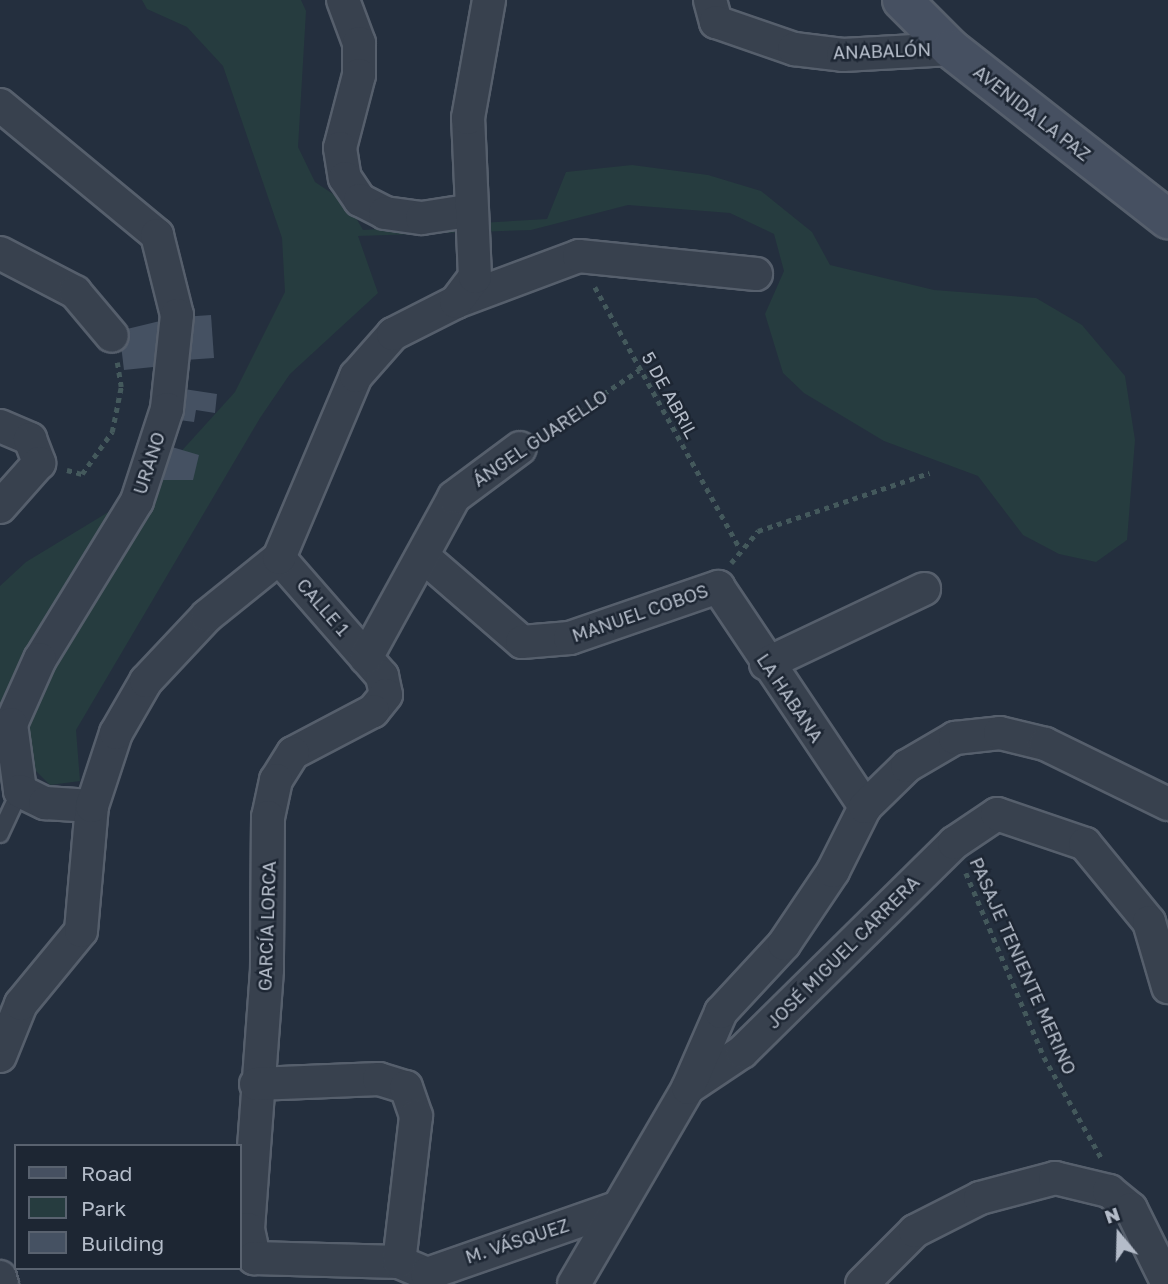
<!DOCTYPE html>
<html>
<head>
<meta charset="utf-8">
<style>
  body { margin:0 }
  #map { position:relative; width:1168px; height:1284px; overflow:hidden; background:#242f3e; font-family:"Golos Text",sans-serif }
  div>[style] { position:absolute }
  .green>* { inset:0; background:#263c3f }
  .building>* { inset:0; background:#455162 }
  .path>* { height:4.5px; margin-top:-2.25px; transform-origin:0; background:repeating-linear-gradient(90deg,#44595c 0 5px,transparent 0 10px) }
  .roads { filter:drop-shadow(2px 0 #565f6c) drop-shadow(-2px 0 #565f6c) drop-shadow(0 2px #565f6c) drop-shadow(0 -2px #565f6c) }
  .lane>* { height:16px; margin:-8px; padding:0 8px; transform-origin:8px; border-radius:8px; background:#38414e }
  .street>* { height:32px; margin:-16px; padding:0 16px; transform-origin:16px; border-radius:16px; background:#38414e }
  .secondary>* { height:38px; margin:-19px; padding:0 19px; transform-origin:19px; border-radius:19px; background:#465061 }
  span { translate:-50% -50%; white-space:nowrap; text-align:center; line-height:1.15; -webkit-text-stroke:5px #1d2633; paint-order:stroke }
  .street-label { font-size:18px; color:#b4bcc9 }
  .legend { position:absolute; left:14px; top:1144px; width:228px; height:126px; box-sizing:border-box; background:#1d2633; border:2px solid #59626f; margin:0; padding:9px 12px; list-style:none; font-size:21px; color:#b4bcc9 }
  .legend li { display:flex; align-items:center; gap:14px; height:35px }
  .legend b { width:35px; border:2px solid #59626f }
  .north { position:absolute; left:1084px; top:1200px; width:70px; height:70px; -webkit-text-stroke:5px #1d2633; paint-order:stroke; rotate:341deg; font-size:19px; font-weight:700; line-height:28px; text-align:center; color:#b4bcc9 }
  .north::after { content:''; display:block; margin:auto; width:24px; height:32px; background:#b4bcc9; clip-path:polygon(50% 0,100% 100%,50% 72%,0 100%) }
</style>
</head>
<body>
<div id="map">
  <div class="green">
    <div style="clip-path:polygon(142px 0,301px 0,306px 11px,298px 147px,315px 182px,348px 204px,363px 230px,547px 219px,566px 172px,632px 165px,708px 175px,761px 191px,812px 232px,830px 265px,934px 290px,1036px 298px,1082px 325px,1125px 376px,1135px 440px,1127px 540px,1096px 562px,1059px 554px,1023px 535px,978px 476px,884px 441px,804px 393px,783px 373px,765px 314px,784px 271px,774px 234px,730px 213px,628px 205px,531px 230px,358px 236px,378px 293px,290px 374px,260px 418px,76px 730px,80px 781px,50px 785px,0 735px,0 586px,26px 562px,148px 488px,235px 392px,285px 292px,282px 238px,223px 66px,187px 27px,147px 9px)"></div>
  </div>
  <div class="building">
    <div style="clip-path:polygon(211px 315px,214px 358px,185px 360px,182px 317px)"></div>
    <div style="clip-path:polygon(160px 321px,163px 366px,124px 370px,120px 337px,127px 329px)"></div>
    <div style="clip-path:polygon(184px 389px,217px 394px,215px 413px,196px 410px,194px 422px,179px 420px)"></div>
    <div style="clip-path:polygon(172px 447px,199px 455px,193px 480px,163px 480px)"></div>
  </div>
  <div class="path">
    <div style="left:595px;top:287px;width:297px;rotate:61deg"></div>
    <div style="left:545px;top:433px;width:113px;rotate:-33.8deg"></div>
    <div style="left:67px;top:470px;width:16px;rotate:15deg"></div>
    <div style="left:82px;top:474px;width:52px;rotate:-54.5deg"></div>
    <div style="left:112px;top:432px;width:46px;rotate:-78.7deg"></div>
    <div style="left:121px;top:387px;width:25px;rotate:-99deg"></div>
    <div style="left:731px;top:563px;width:42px;rotate:-49.8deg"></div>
    <div style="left:758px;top:531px;width:181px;rotate:-18.7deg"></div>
    <div style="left:966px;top:873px;width:200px;rotate:67deg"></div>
    <div style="left:1044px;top:1057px;width:117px;rotate:60.4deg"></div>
  </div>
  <div class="roads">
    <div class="lane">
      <div style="left:0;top:834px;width:47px;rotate:-65.1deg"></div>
    </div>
    <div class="street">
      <div style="left:343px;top:0;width:46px;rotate:69.6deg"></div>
      <div style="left:359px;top:43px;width:32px;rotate:90deg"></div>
      <div style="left:359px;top:75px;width:75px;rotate:104.6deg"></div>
      <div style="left:340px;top:148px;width:30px;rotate:81deg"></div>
      <div style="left:345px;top:178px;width:27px;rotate:56deg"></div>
      <div style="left:360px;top:200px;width:28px;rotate:27deg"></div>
      <div style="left:385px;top:213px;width:37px;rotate:8deg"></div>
      <div style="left:422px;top:218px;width:47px;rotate:-8.7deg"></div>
      <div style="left:710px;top:0;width:23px;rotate:75deg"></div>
      <div style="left:716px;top:22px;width:83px;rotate:19.1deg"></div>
      <div style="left:794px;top:49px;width:49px;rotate:7deg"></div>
      <div style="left:843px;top:55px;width:108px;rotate:-3.2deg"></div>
      <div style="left:0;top:105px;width:204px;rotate:39.6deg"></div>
      <div style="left:157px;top:235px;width:82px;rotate:76deg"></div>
      <div style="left:177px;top:315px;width:95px;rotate:96.1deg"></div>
      <div style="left:167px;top:409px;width:97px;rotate:108.1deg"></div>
      <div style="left:137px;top:501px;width:185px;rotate:121.5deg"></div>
      <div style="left:40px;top:659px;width:71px;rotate:114deg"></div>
      <div style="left:11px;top:724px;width:68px;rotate:82.3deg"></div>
      <div style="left:20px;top:791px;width:28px;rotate:26deg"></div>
      <div style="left:45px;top:803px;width:47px;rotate:3.7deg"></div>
      <div style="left:0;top:253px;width:85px;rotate:27.5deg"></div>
      <div style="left:75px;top:292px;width:57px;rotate:49.9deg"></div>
      <div style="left:456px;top:302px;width:131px;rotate:-20.5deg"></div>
      <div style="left:579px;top:256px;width:178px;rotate:5.8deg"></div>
      <div style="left:0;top:426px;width:33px;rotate:23deg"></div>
      <div style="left:30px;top:439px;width:26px;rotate:69deg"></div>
      <div style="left:39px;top:463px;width:59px;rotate:131.6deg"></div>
      <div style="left:279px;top:558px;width:157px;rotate:48.9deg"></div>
      <div style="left:382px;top:676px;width:19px;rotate:78deg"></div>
      <div style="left:386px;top:695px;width:21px;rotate:129deg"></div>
      <div style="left:373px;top:711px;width:90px;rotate:152.3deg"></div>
      <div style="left:293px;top:753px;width:32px;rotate:122deg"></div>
      <div style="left:276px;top:780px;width:38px;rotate:102deg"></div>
      <div style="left:268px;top:817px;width:153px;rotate:90.4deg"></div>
      <div style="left:267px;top:970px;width:260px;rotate:94.2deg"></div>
      <div style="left:248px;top:1229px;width:30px;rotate:78deg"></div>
      <div style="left:254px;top:1258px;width:145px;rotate:1.6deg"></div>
      <div style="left:399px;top:1262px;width:30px;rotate:23deg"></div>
      <div style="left:427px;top:1274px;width:200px;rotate:-19.2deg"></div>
      <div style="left:425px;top:558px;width:128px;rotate:40.9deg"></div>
      <div style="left:522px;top:642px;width:48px;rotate:-4.8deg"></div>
      <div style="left:570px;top:638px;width:157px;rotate:-19deg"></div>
      <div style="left:718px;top:587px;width:265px;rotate:56.2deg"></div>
      <div style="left:366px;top:658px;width:183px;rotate:-61.3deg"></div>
      <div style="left:454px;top:497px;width:82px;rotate:-36.6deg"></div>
      <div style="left:766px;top:664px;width:175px;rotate:-25.4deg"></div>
      <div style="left:0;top:1056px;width:56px;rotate:-68deg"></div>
      <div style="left:21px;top:1004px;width:94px;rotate:-50.6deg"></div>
      <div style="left:81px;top:931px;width:125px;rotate:-85deg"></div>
      <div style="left:92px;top:806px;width:77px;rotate:-71.8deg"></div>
      <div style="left:116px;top:733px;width:60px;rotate:-60deg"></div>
      <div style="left:146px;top:681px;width:89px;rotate:-46.8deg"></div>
      <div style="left:207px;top:616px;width:92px;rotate:-38.9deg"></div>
      <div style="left:279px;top:558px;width:198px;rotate:-67.1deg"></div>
      <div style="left:356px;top:376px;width:56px;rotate:-48.6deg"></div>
      <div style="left:393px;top:334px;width:71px;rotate:-26.9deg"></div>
      <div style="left:456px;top:302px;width:31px;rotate:-53deg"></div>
      <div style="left:475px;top:277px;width:159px;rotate:-92.5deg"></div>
      <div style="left:468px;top:118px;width:120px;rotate:-79.9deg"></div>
      <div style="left:256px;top:1084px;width:123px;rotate:-2.3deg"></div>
      <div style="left:379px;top:1079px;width:28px;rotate:17deg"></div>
      <div style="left:406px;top:1087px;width:31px;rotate:71deg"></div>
      <div style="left:416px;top:1116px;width:147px;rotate:96.6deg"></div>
      <div style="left:688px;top:1088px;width:65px;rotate:-33.7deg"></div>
      <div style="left:742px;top:1052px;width:298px;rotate:-44.6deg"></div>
      <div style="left:954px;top:843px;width:52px;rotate:-34deg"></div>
      <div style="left:997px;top:814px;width:93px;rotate:18.8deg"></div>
      <div style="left:1085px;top:844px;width:101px;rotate:50.6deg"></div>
      <div style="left:1149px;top:922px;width:68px;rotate:73.7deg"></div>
      <div style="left:0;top:1277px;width:7px;rotate:74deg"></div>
      <div style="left:574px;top:1284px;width:227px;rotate:-59.8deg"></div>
      <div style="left:688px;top:1088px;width:83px;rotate:-66.5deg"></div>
      <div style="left:721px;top:1012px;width:93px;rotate:-47.2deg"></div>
      <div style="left:784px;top:944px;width:88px;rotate:-56.1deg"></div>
      <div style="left:833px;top:871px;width:72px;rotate:-63.4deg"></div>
      <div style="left:865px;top:807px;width:59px;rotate:-44.3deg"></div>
      <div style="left:907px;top:766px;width:56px;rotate:-30.3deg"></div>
      <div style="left:955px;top:738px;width:45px;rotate:-6.3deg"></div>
      <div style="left:1000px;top:733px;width:46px;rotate:13.7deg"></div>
      <div style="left:1045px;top:744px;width:137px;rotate:26deg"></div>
      <div style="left:862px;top:1284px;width:75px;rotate:-45deg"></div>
      <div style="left:915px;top:1231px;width:73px;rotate:-26.9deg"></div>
      <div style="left:980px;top:1198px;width:78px;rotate:-14.9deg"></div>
      <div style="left:1055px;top:1178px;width:56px;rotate:13.5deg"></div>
      <div style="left:1109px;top:1191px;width:28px;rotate:39deg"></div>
      <div style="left:1131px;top:1209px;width:84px;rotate:63.7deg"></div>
    </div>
    <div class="secondary">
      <div style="left:902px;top:0;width:69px;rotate:45deg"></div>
      <div style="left:951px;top:49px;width:276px;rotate:38.1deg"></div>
    </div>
  </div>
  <div class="street-label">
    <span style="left:882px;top:51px;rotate:-2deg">ANABALÓN</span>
    <span style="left:1032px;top:113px;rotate:38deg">AVENIDA LA PAZ</span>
    <span style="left:670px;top:395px;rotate:61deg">5 DE ABRIL</span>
    <span style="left:540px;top:438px;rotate:-34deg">ÁNGEL GUARELLO</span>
    <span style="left:149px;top:463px;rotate:-72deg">URANO</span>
    <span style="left:323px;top:607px;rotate:49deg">CALLE 1</span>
    <span style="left:640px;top:613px;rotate:-19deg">MANUEL COBOS</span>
    <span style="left:790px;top:698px;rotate:56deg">LA HABANA</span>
    <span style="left:267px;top:926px;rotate:-88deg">GARCÍA LORCA</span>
    <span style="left:843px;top:952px;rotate:-45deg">JOSÉ MIGUEL CARRERA</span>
    <span style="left:1023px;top:966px;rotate:66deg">PASAJE TENIENTE MERINO</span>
    <span style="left:517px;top:1241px;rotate:-18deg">M. VÁSQUEZ</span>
  </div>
  <ul class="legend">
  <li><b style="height:9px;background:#465061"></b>Road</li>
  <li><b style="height:19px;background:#263c3f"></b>Park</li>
  <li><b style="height:19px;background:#455162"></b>Building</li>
  </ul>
  <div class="north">N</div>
</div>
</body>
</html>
